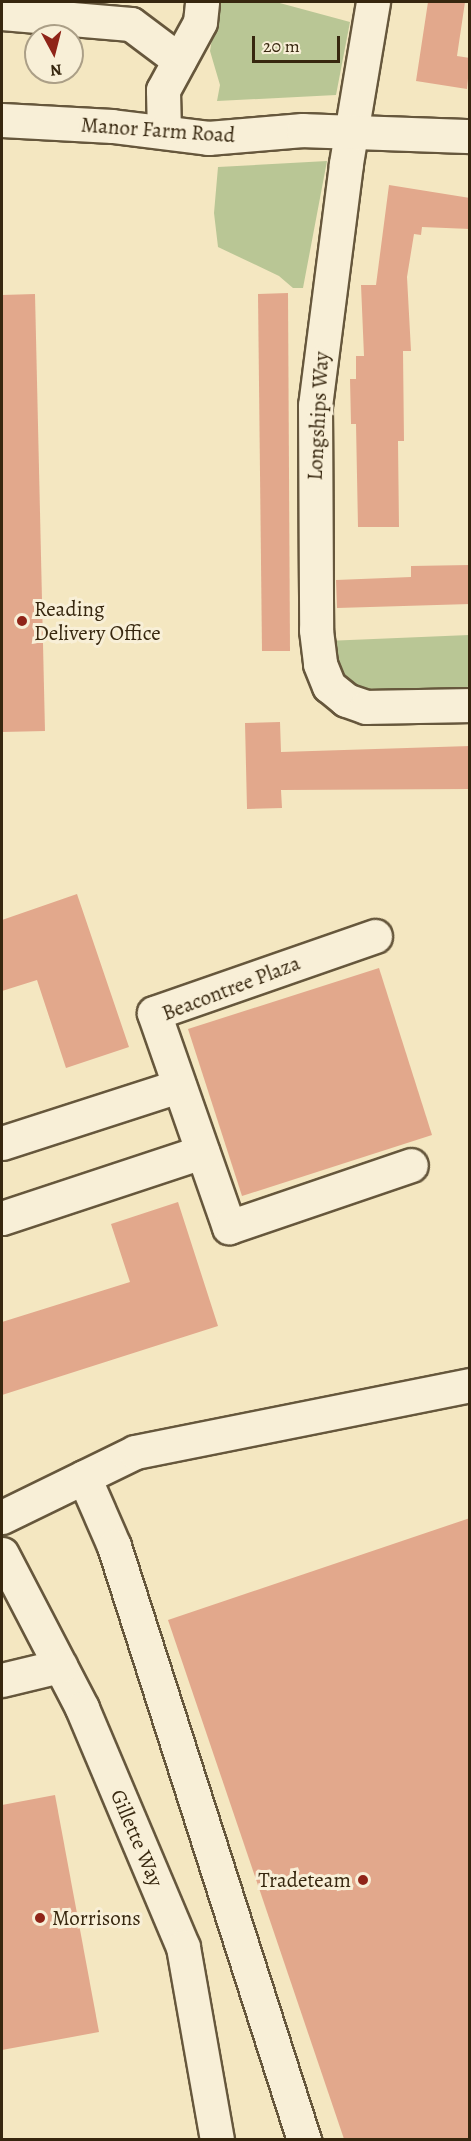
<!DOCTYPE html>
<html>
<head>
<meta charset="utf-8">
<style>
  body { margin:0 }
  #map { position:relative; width:471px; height:2141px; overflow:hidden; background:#f4e7c1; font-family:Alegreya,serif }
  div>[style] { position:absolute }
  .green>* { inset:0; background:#b9c695 }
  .building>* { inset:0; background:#e2a88c }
  .roads { filter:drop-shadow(2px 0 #66573c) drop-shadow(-2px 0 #66573c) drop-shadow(0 2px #66573c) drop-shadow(0 -2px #66573c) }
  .minor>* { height:33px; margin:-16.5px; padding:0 16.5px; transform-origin:16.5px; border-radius:16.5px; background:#f8efd7 }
  .dots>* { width:16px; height:16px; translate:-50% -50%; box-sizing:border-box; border:3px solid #f8efd7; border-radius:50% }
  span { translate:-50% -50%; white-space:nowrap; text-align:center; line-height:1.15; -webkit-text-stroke:6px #f8efd7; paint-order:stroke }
  .street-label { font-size:21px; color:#37270f }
  .poi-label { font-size:21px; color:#37270f }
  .left { translate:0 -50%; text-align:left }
  .right { translate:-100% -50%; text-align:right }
  .frame { position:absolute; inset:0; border:3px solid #37270f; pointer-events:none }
  .north { position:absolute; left:24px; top:24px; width:60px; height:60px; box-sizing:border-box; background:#f8efd7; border:2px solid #ab9f87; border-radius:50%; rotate:173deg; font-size:16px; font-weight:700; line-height:24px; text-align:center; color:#37270f }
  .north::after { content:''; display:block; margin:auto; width:21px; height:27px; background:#8f2418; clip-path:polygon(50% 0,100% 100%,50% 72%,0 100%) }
  .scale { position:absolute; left:252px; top:36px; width:88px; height:27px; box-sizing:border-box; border:3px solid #37270f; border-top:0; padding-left:8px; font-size:18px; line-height:21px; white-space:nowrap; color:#37270f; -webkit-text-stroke:4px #f8efd7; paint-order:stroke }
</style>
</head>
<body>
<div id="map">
  <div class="green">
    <div style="clip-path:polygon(218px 2px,276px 2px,350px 22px,336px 95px,217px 101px,220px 85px,210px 51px)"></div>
    <div style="clip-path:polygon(327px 161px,303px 288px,293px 288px,279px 276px,218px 247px,214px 213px,218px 167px)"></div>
    <div style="clip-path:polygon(469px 635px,469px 686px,460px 691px,355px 692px,327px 670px,326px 641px)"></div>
  </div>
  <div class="building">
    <div style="clip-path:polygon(428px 2px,465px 2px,457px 56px,470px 58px,467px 89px,416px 81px)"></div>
    <div style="clip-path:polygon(389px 185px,470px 198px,470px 229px,422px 227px,421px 235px,414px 234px,407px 277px,411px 351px,403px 351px,404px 441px,398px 441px,399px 527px,358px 527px,356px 424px,351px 424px,350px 379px,356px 379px,356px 356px,364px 356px,361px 285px,376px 285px)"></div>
    <div style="clip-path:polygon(288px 293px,290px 651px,262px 651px,258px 294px)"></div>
    <div style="clip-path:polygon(35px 294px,45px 731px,2px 732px,2px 295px)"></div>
    <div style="clip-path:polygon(470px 565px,470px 604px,337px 608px,336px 580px,411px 577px,411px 566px)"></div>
    <div style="clip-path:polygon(280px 722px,281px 752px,470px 746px,470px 789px,281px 790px,282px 808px,247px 809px,245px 723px)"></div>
    <div style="clip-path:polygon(77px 894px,129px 1047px,66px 1068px,37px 980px,2px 991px,2px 920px)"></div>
    <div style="clip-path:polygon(379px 968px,432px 1135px,242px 1196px,188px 1029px)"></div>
    <div style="clip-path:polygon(178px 1202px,218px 1326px,2px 1395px,2px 1322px,130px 1282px,111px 1224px)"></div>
    <div style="clip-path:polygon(470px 1518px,470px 2139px,344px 2139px,168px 1620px)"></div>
    <div style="clip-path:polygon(55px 1795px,99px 2032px,2px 2050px,2px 1805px)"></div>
  </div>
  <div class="roads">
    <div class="minor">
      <div style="left:373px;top:2px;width:164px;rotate:99.5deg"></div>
      <div style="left:346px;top:164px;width:243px;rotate:97.3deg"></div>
      <div style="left:315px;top:405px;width:225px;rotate:89.7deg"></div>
      <div style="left:316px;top:630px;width:34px;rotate:83deg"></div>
      <div style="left:320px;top:664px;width:24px;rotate:68deg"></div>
      <div style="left:329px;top:686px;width:22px;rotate:39deg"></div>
      <div style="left:346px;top:700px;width:21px;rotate:19deg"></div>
      <div style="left:366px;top:707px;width:104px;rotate:-1.1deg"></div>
      <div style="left:2px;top:13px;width:129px;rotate:4.9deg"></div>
      <div style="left:131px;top:24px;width:60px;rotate:36.9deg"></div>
      <div style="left:2px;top:120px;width:110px;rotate:3.1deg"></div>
      <div style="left:112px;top:126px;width:97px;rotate:7.1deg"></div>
      <div style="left:208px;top:138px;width:95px;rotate:-4.8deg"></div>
      <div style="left:303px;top:130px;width:167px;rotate:2.1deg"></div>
      <div style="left:164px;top:132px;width:42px;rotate:-91.4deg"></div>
      <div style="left:163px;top:90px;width:77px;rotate:-61.4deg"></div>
      <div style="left:200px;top:22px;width:20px;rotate:-84deg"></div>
      <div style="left:375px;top:936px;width:234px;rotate:160.8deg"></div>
      <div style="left:154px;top:1013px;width:227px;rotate:70.7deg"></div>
      <div style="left:229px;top:1227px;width:192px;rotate:-18.8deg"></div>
      <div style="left:2px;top:1143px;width:186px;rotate:-17.9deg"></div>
      <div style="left:2px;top:1218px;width:211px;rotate:-18.3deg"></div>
      <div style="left:84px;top:1477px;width:75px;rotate:66.5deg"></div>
      <div style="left:114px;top:1546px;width:624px;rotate:72.26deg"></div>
      <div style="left:2px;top:1517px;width:148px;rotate:-26deg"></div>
      <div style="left:135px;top:1452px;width:342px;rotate:-11.3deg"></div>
      <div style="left:2px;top:1554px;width:174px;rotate:62.5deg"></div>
      <div style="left:82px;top:1708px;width:259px;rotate:67.1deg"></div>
      <div style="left:183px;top:1947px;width:196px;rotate:80deg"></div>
      <div style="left:2px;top:1680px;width:60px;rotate:-13.6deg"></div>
    </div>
  </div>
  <div class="dots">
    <div style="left:22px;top:621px;background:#8f2418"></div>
    <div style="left:363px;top:1880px;background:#8f2418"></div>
    <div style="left:40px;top:1918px;background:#8f2418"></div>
  </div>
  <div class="street-label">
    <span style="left:158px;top:130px;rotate:4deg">Manor Farm Road</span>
    <span style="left:318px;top:416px;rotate:-87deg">Longships Way</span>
    <span style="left:231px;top:988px;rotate:-21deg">Beacontree Plaza</span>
    <span style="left:137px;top:1838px;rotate:67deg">Gillette Way</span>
  </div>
  <div class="poi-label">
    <span class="left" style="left:34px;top:621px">Reading<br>Delivery Office</span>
    <span class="right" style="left:351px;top:1880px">Tradeteam</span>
    <span class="left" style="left:52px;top:1918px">Morrisons</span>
  </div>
  <div class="frame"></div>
  <div class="north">N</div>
  <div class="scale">20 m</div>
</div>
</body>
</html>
